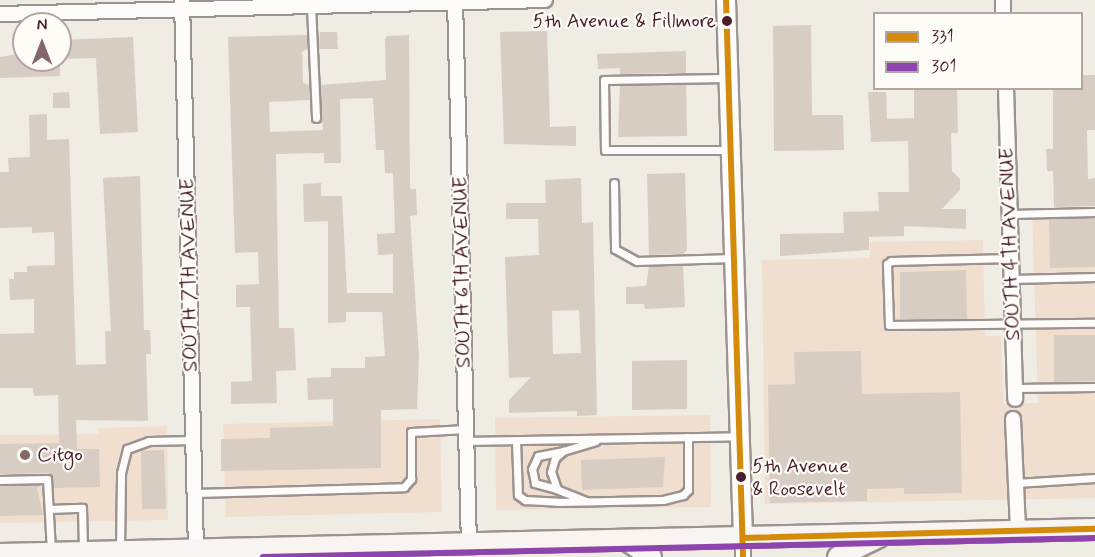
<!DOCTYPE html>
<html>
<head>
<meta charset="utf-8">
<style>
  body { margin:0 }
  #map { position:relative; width:1095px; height:557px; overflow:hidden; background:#efece3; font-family:Mynerve,sans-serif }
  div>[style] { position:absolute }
  .built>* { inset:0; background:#f0dfce }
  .building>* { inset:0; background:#d7cdc2 }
  .roads { filter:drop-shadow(2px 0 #9c9390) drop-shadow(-2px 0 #9c9390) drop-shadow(0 2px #9c9390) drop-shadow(0 -2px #9c9390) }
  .service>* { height:7px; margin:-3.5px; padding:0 3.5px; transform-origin:3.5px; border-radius:3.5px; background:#fdfcfb }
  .minor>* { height:14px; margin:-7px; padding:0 7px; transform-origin:7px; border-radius:7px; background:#fdfcfb }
  .tertiary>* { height:18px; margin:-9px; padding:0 9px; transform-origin:9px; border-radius:9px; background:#fdfcfb }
  .secondary>* { height:20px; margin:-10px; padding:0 10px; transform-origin:10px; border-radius:10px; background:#f7f4f1 }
  .bus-1>* { height:6px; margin:-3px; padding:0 3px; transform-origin:3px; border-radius:3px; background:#d48b09 }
  .bus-2>* { height:6px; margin:-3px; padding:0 3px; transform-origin:3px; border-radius:3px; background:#8e44ad }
  .dots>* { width:16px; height:16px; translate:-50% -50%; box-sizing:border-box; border:3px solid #fdfcf7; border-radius:50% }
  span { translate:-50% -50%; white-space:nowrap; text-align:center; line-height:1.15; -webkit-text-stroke:4.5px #fdfcf7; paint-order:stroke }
  .bus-label { font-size:20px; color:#4a1f2b }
  .right { translate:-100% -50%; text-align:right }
  .left { translate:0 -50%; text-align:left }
  .street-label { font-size:21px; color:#4a1f2b }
  .poi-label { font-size:21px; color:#4a1f2b }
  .legend { position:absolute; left:873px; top:12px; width:210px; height:78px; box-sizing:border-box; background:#fdfcf7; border:2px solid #b5a4a5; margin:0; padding:8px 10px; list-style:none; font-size:18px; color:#4a1f2b }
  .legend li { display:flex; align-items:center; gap:12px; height:30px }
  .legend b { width:30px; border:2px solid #b5a4a5 }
  .north { position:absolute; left:12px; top:12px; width:60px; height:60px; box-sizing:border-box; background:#fdfcf7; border:2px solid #b5a4a5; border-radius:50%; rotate:0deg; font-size:16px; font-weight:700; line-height:24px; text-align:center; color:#4a1f2b }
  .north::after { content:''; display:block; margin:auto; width:21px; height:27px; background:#84676b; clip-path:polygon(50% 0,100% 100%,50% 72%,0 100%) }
</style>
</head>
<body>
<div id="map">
  <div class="built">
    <div style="clip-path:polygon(1095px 209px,1095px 498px,765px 504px,762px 260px,870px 258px,870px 242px,983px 240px,985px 336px,1001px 336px,1004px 404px,1038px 403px,1032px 211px)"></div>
    <div style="clip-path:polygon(710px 415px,711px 507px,496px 510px,495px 418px)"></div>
    <div style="clip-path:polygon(440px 419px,442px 512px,226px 517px,223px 424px)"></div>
    <div style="clip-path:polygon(167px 426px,168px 520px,0 523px,0 435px,99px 434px,99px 428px)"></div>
  </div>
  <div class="building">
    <div style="clip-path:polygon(811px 25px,812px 115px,843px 115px,844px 150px,774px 151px,773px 26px)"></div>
    <div style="clip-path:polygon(547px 31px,550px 127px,576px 126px,576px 146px,504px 144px,500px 32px)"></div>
    <div style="clip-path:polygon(320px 32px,337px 32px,338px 49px,319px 49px)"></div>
    <div style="clip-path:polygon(307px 35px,307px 49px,302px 52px,303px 83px,309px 85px,310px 100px,269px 102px,270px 132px,323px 130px,320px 85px,386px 80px,385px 39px,387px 36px,409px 35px,410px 189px,416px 189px,417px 215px,410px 216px,419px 356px,417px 409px,381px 410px,381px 468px,221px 471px,221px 439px,270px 438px,270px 428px,333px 426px,333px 399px,308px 400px,307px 378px,331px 377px,331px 368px,365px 368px,365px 357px,385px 356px,382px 312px,346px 312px,346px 322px,328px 323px,328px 221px,304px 222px,303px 184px,321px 183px,321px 196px,342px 196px,347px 293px,393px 293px,393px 254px,378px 255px,377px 234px,395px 233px,393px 173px,385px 173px,384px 150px,376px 150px,373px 98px,340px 99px,341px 163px,324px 163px,324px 153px,276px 154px,279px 328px,294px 328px,296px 370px,276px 371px,277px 403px,231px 404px,231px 382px,252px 381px,250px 307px,236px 307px,236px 285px,259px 284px,258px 252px,235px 253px,228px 37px)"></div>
    <div style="clip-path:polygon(133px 37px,138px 132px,100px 134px,96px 58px,61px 59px,61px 40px)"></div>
    <div style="clip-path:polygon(686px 51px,686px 73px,620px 74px,620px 68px,598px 69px,597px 54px)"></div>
    <div style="clip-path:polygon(24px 53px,24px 60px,60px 60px,60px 76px,0 78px,0 57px)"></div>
    <div style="clip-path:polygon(1082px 75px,1095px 75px,1095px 130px,1087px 130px,1088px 179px,1095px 178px,1095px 206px,1054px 207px,1053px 171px,1047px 171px,1046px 149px,1053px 149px,1053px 88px,1082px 88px)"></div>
    <div style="clip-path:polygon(686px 84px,687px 136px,618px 137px,620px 85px)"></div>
    <div style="clip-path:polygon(914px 88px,957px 88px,958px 133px,951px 133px,952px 171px,960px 179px,960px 190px,942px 209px,966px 209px,966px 229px,904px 226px,904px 236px,869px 237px,869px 250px,780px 256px,780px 234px,844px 233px,843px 212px,879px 211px,878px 192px,909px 192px,908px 141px,871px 142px,868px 92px,886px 92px,887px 119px,914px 118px)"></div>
    <div style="clip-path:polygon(69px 92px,70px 108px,53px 108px,53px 93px)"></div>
    <div style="clip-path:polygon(47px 114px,47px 140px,69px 139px,76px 365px,106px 364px,105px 331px,111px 331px,103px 178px,140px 176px,144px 330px,150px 330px,151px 354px,146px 354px,148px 421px,76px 420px,77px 449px,99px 449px,100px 487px,53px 488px,52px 476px,47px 473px,0 474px,0 444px,59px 443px,58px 395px,34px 396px,33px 388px,0 388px,0 334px,34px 333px,34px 299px,10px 300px,9px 279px,14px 279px,14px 272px,27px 272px,27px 266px,55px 265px,54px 232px,32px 233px,32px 227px,0 228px,0 172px,9px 172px,8px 158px,30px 157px,29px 115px)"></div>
    <div style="clip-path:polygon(685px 173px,687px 250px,683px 254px,649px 255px,647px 174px)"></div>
    <div style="clip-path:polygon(evenodd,581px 178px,582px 223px,593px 222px,597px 415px,577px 416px,577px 411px,509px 413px,509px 400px,531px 377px,509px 378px,505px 257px,539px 255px,538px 219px,506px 219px,506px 203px,546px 203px,545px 180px,581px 178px,579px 310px,581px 353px,553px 354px,552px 311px,579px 310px)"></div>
    <div style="clip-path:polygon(1095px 218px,1095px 267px,1050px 268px,1049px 219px)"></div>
    <div style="clip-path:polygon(683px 265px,685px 307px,645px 309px,644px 304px,626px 304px,626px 287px,646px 286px,649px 266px)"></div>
    <div style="clip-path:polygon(966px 270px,967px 319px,900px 319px,900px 272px)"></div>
    <div style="clip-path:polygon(1054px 335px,1095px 335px,1095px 381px,1054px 382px)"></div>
    <div style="clip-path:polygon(861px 351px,862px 394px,960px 392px,962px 493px,904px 494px,904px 488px,867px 489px,867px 501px,770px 503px,768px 385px,795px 384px,794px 352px)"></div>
    <div style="clip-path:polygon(687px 360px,687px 409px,632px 410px,632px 361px)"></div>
    <div style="clip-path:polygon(164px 450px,166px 509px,142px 509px,141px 451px)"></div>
    <div style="clip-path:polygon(665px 457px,663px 487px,582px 490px,581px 460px)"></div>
    <div style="clip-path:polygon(42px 485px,37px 488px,43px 515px,0 516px,0 486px)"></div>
  </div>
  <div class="roads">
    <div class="service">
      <div style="left:311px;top:6px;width:112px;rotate:87.4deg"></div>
      <div style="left:726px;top:78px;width:122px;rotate:179.1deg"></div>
      <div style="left:604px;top:80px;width:70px;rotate:89.2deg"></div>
      <div style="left:605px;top:150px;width:124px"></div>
      <div style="left:614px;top:183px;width:66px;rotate:89.1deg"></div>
      <div style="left:615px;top:249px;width:25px;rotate:29deg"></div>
      <div style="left:637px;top:261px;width:97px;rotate:-1.8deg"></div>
      <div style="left:1009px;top:214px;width:86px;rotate:-1.3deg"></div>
      <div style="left:1011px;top:258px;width:120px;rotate:178.6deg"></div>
      <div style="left:891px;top:261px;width:5px;rotate:143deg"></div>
      <div style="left:887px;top:264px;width:61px;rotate:88.1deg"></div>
      <div style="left:889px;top:325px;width:206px;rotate:-0.6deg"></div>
      <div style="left:1012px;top:279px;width:83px;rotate:-1.4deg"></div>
      <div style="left:1015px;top:388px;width:80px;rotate:-0.7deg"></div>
      <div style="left:466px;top:441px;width:273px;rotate:-1deg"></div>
      <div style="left:516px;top:441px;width:54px;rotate:87.9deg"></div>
      <div style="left:518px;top:495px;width:9px;rotate:36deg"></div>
      <div style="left:525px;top:500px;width:33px;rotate:3deg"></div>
      <div style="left:558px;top:502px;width:105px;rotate:-1.1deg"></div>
      <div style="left:663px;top:500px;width:21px;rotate:-14deg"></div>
      <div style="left:683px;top:495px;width:7px;rotate:-45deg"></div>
      <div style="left:688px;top:490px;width:53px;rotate:-90deg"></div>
      <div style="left:0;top:480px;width:47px;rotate:-1.2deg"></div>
      <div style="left:47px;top:479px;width:72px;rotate:86.8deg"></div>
      <div style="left:1016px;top:483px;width:79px;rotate:-3.6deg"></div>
      <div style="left:557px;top:489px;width:23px;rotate:-165deg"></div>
      <div style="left:535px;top:483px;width:14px;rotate:-102deg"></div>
      <div style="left:532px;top:469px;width:14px;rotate:-65deg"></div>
      <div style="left:538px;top:456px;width:25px;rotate:-11deg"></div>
      <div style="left:195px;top:493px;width:209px;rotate:-1.6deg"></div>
      <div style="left:404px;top:487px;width:11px;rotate:-49deg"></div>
      <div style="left:411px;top:479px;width:47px;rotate:-90deg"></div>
      <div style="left:411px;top:432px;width:55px;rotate:-3.1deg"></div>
      <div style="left:586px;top:501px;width:31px;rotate:-158deg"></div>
      <div style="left:557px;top:489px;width:18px;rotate:-109deg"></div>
      <div style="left:551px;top:472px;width:15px;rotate:-74deg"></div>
      <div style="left:555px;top:458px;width:11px;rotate:-41deg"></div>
      <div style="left:563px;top:451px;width:34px;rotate:-17deg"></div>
      <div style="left:49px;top:509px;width:33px;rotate:-2deg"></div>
      <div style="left:82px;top:508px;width:42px;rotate:88.6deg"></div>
      <div style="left:120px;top:549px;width:76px;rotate:-89.2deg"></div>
      <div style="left:121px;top:473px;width:25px;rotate:-76deg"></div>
      <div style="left:127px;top:449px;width:23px;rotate:-20deg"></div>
      <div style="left:149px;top:441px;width:44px;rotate:-1.3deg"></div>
    </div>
    <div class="minor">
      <div style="left:182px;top:0;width:550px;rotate:88.54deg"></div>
      <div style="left:455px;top:0;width:544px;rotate:88.53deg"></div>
      <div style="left:1003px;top:0;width:14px;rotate:90deg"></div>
      <div style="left:0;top:14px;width:545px;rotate:-1.47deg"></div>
      <div style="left:1006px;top:88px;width:311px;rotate:88.3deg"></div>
      <div style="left:1013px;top:419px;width:112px;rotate:87.4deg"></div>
      <div style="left:743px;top:538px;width:19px;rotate:90deg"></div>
    </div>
    <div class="tertiary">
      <div style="left:726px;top:0;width:538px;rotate:88.19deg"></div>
    </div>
    <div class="secondary">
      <div style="left:628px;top:541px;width:28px;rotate:35deg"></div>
      <div style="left:0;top:554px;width:1095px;rotate:-1.31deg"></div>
      <div style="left:838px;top:557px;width:46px;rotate:-26deg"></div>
    </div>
  </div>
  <div class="bus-1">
    <div style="left:726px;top:0;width:557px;rotate:88.25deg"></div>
    <div style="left:743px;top:538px;width:352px;rotate:-1.5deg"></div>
  </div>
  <div class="bus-2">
    <div style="left:263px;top:557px;width:832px;rotate:-1.31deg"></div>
  </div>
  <div class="dots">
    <div style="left:727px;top:21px;background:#4a1f2b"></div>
    <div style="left:25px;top:455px;background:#84676b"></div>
    <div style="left:741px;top:477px;background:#4a1f2b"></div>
  </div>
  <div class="bus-label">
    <span class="right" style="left:716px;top:21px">5th Avenue &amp; Fillmore</span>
    <span class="left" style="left:752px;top:478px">5th Avenue<br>&amp; Roosevelt</span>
  </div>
  <div class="street-label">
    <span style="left:1010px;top:244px;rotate:-92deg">SOUTH 4TH AVENUE</span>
    <span style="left:462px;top:272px;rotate:-91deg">SOUTH 6TH AVENUE</span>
    <span style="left:189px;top:275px;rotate:-91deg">SOUTH 7TH AVENUE</span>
  </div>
  <div class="poi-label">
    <span class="left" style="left:37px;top:455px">Citgo</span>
  </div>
  <ul class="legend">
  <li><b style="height:8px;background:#d48b09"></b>331</li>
  <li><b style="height:8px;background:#8e44ad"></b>301</li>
  </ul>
  <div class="north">N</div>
</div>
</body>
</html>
